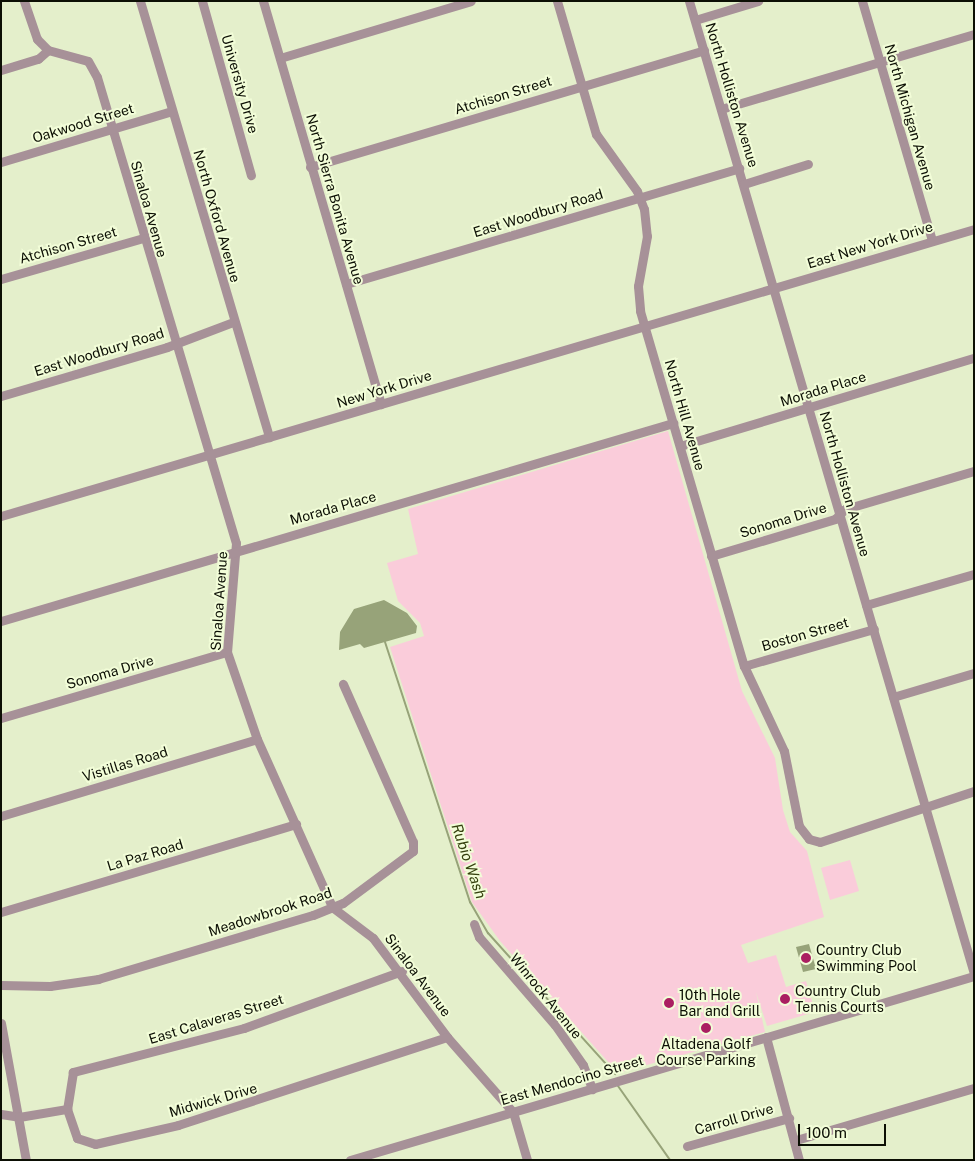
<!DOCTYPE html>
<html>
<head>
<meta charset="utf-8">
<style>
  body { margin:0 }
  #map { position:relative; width:975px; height:1161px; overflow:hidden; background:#e4efcb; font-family:"Public Sans",sans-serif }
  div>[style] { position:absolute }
  .green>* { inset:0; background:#faccda }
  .water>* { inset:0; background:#97a379 }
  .stream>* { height:2px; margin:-1px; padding:0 1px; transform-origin:1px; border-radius:1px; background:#97a379 }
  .minor>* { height:9px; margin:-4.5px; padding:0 4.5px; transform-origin:4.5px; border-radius:4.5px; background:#a79198 }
  .dots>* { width:14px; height:14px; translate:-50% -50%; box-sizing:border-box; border:2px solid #f2fdd8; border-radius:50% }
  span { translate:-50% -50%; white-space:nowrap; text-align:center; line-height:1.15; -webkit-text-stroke:4px #f2fdd8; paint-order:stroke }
  .street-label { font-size:14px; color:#0c0f04 }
  .poi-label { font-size:14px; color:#0c0f04 }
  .left { translate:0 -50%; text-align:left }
  .water-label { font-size:15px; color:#36410f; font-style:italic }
  .frame { position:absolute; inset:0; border:2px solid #0c0f04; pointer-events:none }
  .scale { position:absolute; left:798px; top:1124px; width:88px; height:22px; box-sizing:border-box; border:2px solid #0c0f04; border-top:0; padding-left:6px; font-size:15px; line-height:18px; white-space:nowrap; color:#0c0f04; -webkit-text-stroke:4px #f2fdd8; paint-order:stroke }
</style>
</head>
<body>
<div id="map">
  <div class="green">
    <div style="clip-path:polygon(668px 431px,742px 691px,775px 758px,783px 810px,790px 832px,807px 851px,824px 917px,741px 945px,748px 963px,776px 955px,786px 987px,806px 981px,815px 1012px,767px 1026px,756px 992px,765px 1032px,618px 1073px,500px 941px,472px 902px,390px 647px,424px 636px,420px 623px,398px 601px,387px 563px,418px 554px,408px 509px)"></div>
    <div style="clip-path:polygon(850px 860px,859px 891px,830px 900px,821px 868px)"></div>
  </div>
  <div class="water">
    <div style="clip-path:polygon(384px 600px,407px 613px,417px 626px,416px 633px,364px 648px,360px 644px,339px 650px,340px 632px,354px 609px)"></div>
    <div style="clip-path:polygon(809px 944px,816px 969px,803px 972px,796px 947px)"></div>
  </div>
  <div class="stream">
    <div style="left:385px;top:642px;width:274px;rotate:71.9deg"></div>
    <div style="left:470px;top:902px;width:36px;rotate:60deg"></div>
    <div style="left:488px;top:933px;width:190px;rotate:48deg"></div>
    <div style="left:618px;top:1086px;width:90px;rotate:54.9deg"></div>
  </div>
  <div class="minor">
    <div style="left:24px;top:1px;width:40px;rotate:71.1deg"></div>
    <div style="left:37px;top:39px;width:16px;rotate:45deg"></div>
    <div style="left:48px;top:50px;width:41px;rotate:15.4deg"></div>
    <div style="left:88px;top:61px;width:18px;rotate:61deg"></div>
    <div style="left:97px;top:77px;width:486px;rotate:73.4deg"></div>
    <div style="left:236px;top:543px;width:109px;rotate:94.7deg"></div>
    <div style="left:227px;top:652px;width:92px;rotate:71deg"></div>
    <div style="left:257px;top:739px;width:184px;rotate:65.9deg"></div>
    <div style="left:332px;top:907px;width:51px;rotate:37.1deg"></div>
    <div style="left:373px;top:938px;width:124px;rotate:53.2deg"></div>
    <div style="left:447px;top:1037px;width:100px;rotate:48.7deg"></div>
    <div style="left:513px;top:1112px;width:50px;rotate:73.7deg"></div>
    <div style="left:140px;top:1px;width:455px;rotate:73.5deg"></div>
    <div style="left:202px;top:1px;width:181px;rotate:74.3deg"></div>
    <div style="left:263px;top:1px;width:420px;rotate:73.7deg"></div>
    <div style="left:557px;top:1px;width:139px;rotate:73.7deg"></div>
    <div style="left:596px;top:134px;width:70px;rotate:54.3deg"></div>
    <div style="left:637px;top:191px;width:19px;rotate:69deg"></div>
    <div style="left:644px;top:209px;width:27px;rotate:84deg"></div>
    <div style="left:647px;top:236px;width:51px;rotate:100.2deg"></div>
    <div style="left:638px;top:286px;width:25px;rotate:85deg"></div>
    <div style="left:640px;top:311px;width:370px;rotate:73.7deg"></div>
    <div style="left:744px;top:666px;width:94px;rotate:64.8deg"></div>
    <div style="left:784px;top:751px;width:76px;rotate:78.7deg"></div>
    <div style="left:799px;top:826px;width:16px;rotate:52deg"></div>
    <div style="left:809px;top:839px;width:11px;rotate:15deg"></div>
    <div style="left:820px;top:842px;width:162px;rotate:-18.3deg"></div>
    <div style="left:689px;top:1px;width:1014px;rotate:73.67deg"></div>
    <div style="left:862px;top:1px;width:250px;rotate:73.7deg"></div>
    <div style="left:695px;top:20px;width:66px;rotate:-16.8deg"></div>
    <div style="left:280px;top:58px;width:199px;rotate:-16.6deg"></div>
    <div style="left:1px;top:70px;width:39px;rotate:-17deg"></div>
    <div style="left:38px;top:59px;width:13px;rotate:-42deg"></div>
    <div style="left:721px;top:109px;width:264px;rotate:-16.5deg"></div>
    <div style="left:1px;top:162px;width:178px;rotate:-16.6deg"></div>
    <div style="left:310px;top:167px;width:411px;rotate:-16.5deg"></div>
    <div style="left:744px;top:184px;width:67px;rotate:-17.4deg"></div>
    <div style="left:1px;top:279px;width:148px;rotate:-16.1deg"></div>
    <div style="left:346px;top:284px;width:410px;rotate:-16.4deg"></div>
    <div style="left:1px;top:396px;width:173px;rotate:-16.4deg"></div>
    <div style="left:167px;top:347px;width:71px;rotate:-20.7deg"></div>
    <div style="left:680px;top:446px;width:307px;rotate:-16.7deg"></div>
    <div style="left:1px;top:516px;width:1014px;rotate:-16.43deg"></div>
    <div style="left:711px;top:556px;width:129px;rotate:-16.6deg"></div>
    <div style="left:835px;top:519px;width:14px;rotate:-45deg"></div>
    <div style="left:845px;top:509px;width:134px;rotate:-16.4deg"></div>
    <div style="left:866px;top:605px;width:112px;rotate:-16deg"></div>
    <div style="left:1px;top:621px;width:701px;rotate:-16.42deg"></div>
    <div style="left:744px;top:666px;width:135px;rotate:-15.9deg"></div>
    <div style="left:893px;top:697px;width:84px;rotate:-16.5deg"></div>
    <div style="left:1px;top:718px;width:235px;rotate:-16.3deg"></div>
    <div style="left:1px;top:816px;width:267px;rotate:-16.7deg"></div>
    <div style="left:1px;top:912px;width:308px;rotate:-16.6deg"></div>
    <div style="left:474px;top:924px;width:14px;rotate:69deg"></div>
    <div style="left:479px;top:937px;width:116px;rotate:49.2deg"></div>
    <div style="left:555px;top:1025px;width:49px;rotate:55deg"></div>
    <div style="left:583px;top:1065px;width:26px;rotate:69deg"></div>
    <div style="left:402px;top:971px;width:168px;rotate:160.2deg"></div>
    <div style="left:244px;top:1028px;width:177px;rotate:165.6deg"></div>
    <div style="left:73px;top:1072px;width:37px;rotate:99deg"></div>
    <div style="left:67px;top:1109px;width:31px;rotate:71deg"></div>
    <div style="left:77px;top:1138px;width:19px;rotate:18deg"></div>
    <div style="left:95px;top:1144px;width:85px;rotate:-12.9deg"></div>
    <div style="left:178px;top:1125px;width:283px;rotate:-18.1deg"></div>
    <div style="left:1px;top:985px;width:49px;rotate:1.2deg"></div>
    <div style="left:50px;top:986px;width:49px;rotate:-8.3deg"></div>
    <div style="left:98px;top:979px;width:224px;rotate:-16.6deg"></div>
    <div style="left:313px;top:915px;width:32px;rotate:-22deg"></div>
    <div style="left:343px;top:903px;width:87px;rotate:-36.6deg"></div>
    <div style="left:413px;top:851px;width:9px;rotate:-90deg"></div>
    <div style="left:413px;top:842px;width:173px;rotate:-113.9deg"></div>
    <div style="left:1px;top:1023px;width:139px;rotate:79.7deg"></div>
    <div style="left:766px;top:1037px;width:127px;rotate:75deg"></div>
    <div style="left:1px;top:1114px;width:18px;rotate:9deg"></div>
    <div style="left:19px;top:1117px;width:49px;rotate:-9.5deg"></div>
    <div style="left:796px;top:1140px;width:185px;rotate:-16.3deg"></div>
    <div style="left:687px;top:1146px;width:106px;rotate:-15.4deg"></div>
    <div style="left:350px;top:1160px;width:651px;rotate:-16.43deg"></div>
  </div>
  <div class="dots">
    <div style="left:806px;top:958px;background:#aa1f61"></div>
    <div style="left:785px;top:999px;background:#aa1f61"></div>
    <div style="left:669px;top:1003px;background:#aa1f61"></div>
    <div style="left:706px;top:1028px;background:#aa1f61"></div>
  </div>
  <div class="street-label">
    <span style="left:240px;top:84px;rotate:74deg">University Drive</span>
    <span style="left:503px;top:95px;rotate:-17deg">Atchison Street</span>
    <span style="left:732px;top:95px;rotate:73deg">North Holliston Avenue</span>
    <span style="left:910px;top:117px;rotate:74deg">North Michigan Avenue</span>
    <span style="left:83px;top:123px;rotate:-17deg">Oakwood Street</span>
    <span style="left:335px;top:199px;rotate:74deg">North Sierra Bonita Avenue</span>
    <span style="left:149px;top:209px;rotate:74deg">Sinaloa Avenue</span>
    <span style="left:538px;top:213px;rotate:-17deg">East Woodbury Road</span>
    <span style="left:217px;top:216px;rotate:74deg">North Oxford Avenue</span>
    <span style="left:68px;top:245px;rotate:-16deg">Atchison Street</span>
    <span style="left:870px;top:245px;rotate:-17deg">East New York Drive</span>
    <span style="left:99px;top:352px;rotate:-17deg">East Woodbury Road</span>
    <span style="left:384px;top:389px;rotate:-17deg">New York Drive</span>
    <span style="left:823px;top:389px;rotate:-17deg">Morada Place</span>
    <span style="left:685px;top:415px;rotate:74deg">North Hill Avenue</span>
    <span style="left:845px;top:484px;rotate:74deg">North Holliston Avenue</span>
    <span style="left:333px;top:508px;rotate:-16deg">Morada Place</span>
    <span style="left:783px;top:520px;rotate:-17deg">Sonoma Drive</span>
    <span style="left:219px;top:601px;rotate:-86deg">Sinaloa Avenue</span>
    <span style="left:805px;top:634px;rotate:-16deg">Boston Street</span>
    <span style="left:110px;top:672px;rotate:-16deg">Sonoma Drive</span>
    <span style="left:125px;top:764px;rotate:-17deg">Vistillas Road</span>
    <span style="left:145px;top:855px;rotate:-17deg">La Paz Road</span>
    <span style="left:270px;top:912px;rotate:-18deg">Meadowbrook Road</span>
    <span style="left:418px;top:975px;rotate:53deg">Sinaloa Avenue</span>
    <span style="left:546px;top:996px;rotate:51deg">Winrock Avenue</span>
    <span style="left:216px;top:1019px;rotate:-17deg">East Calaveras Street</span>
    <span style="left:572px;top:1080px;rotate:-16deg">East Mendocino Street</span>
    <span style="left:213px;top:1100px;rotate:-16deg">Midwick Drive</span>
    <span style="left:734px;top:1119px;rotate:-16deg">Carroll Drive</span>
  </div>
  <div class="poi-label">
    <span class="left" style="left:816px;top:958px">Country Club<br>Swimming Pool</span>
    <span class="left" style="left:795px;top:999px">Country Club<br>Tennis Courts</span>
    <span class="left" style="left:679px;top:1003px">10th Hole<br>Bar and Grill</span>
    <span style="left:706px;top:1052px">Altadena Golf<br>Course Parking</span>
  </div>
  <div class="water-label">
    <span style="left:469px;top:861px;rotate:71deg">Rubio Wash</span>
  </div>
  <div class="frame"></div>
  <div class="scale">100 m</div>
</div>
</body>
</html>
